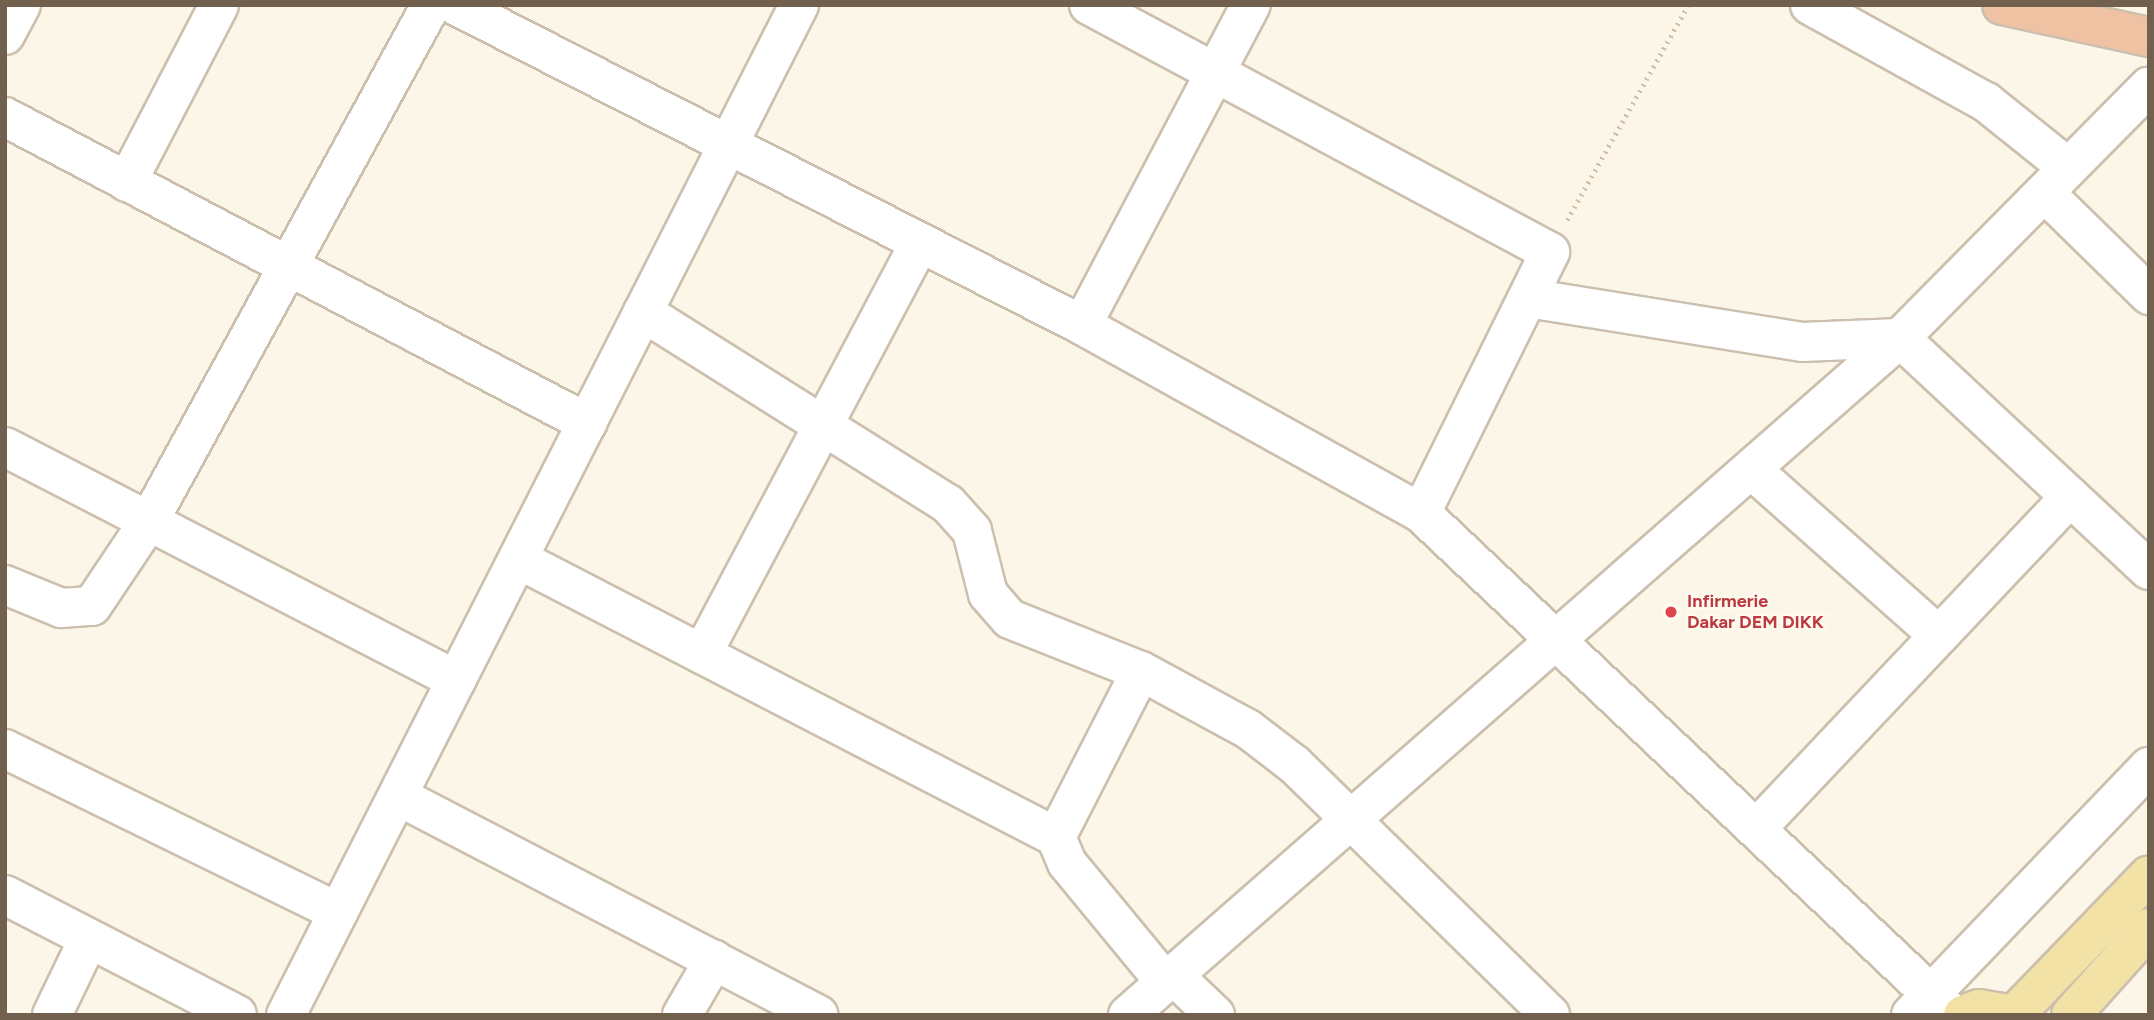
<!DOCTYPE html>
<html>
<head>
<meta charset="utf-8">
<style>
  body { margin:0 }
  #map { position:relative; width:2154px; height:1020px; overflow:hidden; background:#fbf6e8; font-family:Figtree,sans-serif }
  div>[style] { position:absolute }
  .path>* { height:4.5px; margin-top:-2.25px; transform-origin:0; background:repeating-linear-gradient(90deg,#d3bda5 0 2px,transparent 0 7px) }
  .roads { filter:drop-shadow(2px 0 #ccbfae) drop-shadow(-2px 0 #ccbfae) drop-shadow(0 2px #ccbfae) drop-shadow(0 -2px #ccbfae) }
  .minor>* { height:38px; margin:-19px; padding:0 19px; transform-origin:19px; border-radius:19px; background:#fff }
  .major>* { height:38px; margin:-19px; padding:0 19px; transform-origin:19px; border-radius:19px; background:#f3e2a6 }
  .highway>* { height:38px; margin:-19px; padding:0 19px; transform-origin:19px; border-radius:19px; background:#efc2a4 }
  .dots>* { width:19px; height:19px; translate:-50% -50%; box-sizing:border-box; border:4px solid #fdfaee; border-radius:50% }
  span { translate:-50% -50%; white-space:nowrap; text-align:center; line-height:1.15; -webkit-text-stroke:5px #fdfaee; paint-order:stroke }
  .health-label { font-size:18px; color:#be3a42; font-weight:700 }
  .left { translate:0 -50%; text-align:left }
  .frame { position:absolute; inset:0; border:7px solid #72604e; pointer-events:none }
</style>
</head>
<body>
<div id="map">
  <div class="path">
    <div style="left:1567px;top:220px;width:247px;rotate:-60.6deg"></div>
  </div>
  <div class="roads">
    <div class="minor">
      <div style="left:455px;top:5px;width:704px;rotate:27.04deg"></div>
      <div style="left:1082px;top:325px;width:388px;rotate:29deg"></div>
      <div style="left:1421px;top:513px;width:731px;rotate:43.34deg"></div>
      <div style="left:1089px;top:5px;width:523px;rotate:28.18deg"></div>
      <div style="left:1550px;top:252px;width:291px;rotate:116.3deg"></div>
      <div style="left:1810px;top:5px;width:201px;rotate:28.9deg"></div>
      <div style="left:1986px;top:102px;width:104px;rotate:38.7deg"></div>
      <div style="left:5px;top:35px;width:34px;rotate:-62deg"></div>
      <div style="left:5px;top:117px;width:658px;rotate:27.73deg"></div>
      <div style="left:127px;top:182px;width:199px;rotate:-62.5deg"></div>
      <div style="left:2045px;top:193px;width:146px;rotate:44.4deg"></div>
      <div style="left:1528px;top:298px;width:278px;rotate:9.1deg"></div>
      <div style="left:1802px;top:342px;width:98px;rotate:-2.3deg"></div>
      <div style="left:1900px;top:338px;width:340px;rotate:43deg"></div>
      <div style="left:643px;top:312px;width:360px;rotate:32.2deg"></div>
      <div style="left:948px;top:504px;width:36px;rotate:48deg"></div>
      <div style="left:972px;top:531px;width:65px;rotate:75.7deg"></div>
      <div style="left:988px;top:594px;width:33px;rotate:49deg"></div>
      <div style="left:1010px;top:619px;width:141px;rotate:21.7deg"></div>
      <div style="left:1141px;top:671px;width:122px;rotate:28.5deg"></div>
      <div style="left:1248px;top:729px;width:59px;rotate:37.5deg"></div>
      <div style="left:1295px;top:765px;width:357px;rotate:44.4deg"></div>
      <div style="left:1082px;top:325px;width:362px;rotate:-62.2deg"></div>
      <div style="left:5px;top:447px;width:508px;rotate:27.32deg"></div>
      <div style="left:1751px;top:469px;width:251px;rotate:41.6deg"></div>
      <div style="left:518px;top:559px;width:606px;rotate:27.33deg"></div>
      <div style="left:1056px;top:837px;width:28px;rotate:67deg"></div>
      <div style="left:1067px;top:863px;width:154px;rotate:50.5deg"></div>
      <div style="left:5px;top:585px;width:61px;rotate:22.3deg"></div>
      <div style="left:61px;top:608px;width:31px;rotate:-4deg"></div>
      <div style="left:92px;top:606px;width:102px;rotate:-56.2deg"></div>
      <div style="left:149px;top:521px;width:588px;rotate:-61.34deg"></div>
      <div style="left:702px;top:654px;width:464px;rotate:-62.1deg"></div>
      <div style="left:5px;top:749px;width:371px;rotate:26.1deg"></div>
      <div style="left:398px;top:796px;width:474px;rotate:27.5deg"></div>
      <div style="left:1757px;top:828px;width:456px;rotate:-46.6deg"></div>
      <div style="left:1056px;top:837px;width:186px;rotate:-62.9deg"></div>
      <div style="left:5px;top:895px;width:261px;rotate:27.3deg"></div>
      <div style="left:1173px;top:975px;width:58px;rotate:43.6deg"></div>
      <div style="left:52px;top:1015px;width:85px;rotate:-64.3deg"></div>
      <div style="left:286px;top:1015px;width:1133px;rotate:-63.07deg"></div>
      <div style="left:682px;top:1015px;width:64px;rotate:-59.8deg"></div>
      <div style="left:1128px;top:1015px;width:1027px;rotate:-41.25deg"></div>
      <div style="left:1900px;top:338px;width:354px;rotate:-45.3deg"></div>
      <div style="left:1911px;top:1015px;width:344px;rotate:-46.2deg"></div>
    </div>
    <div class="major">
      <div style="left:1963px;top:1015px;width:17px;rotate:-21deg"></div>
      <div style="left:1979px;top:1009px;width:35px;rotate:10deg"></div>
      <div style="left:2014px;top:1015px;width:194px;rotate:-46deg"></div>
      <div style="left:2071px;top:1015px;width:117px;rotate:-48.1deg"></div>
    </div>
    <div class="highway">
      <div style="left:2002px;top:5px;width:150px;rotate:12.3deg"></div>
    </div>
  </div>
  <div class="dots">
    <div style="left:1671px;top:612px;background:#e0444e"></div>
  </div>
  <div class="health-label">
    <span class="left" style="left:1687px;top:612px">Infirmerie<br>Dakar DEM DIKK</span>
  </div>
  <div class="frame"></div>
</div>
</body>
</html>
